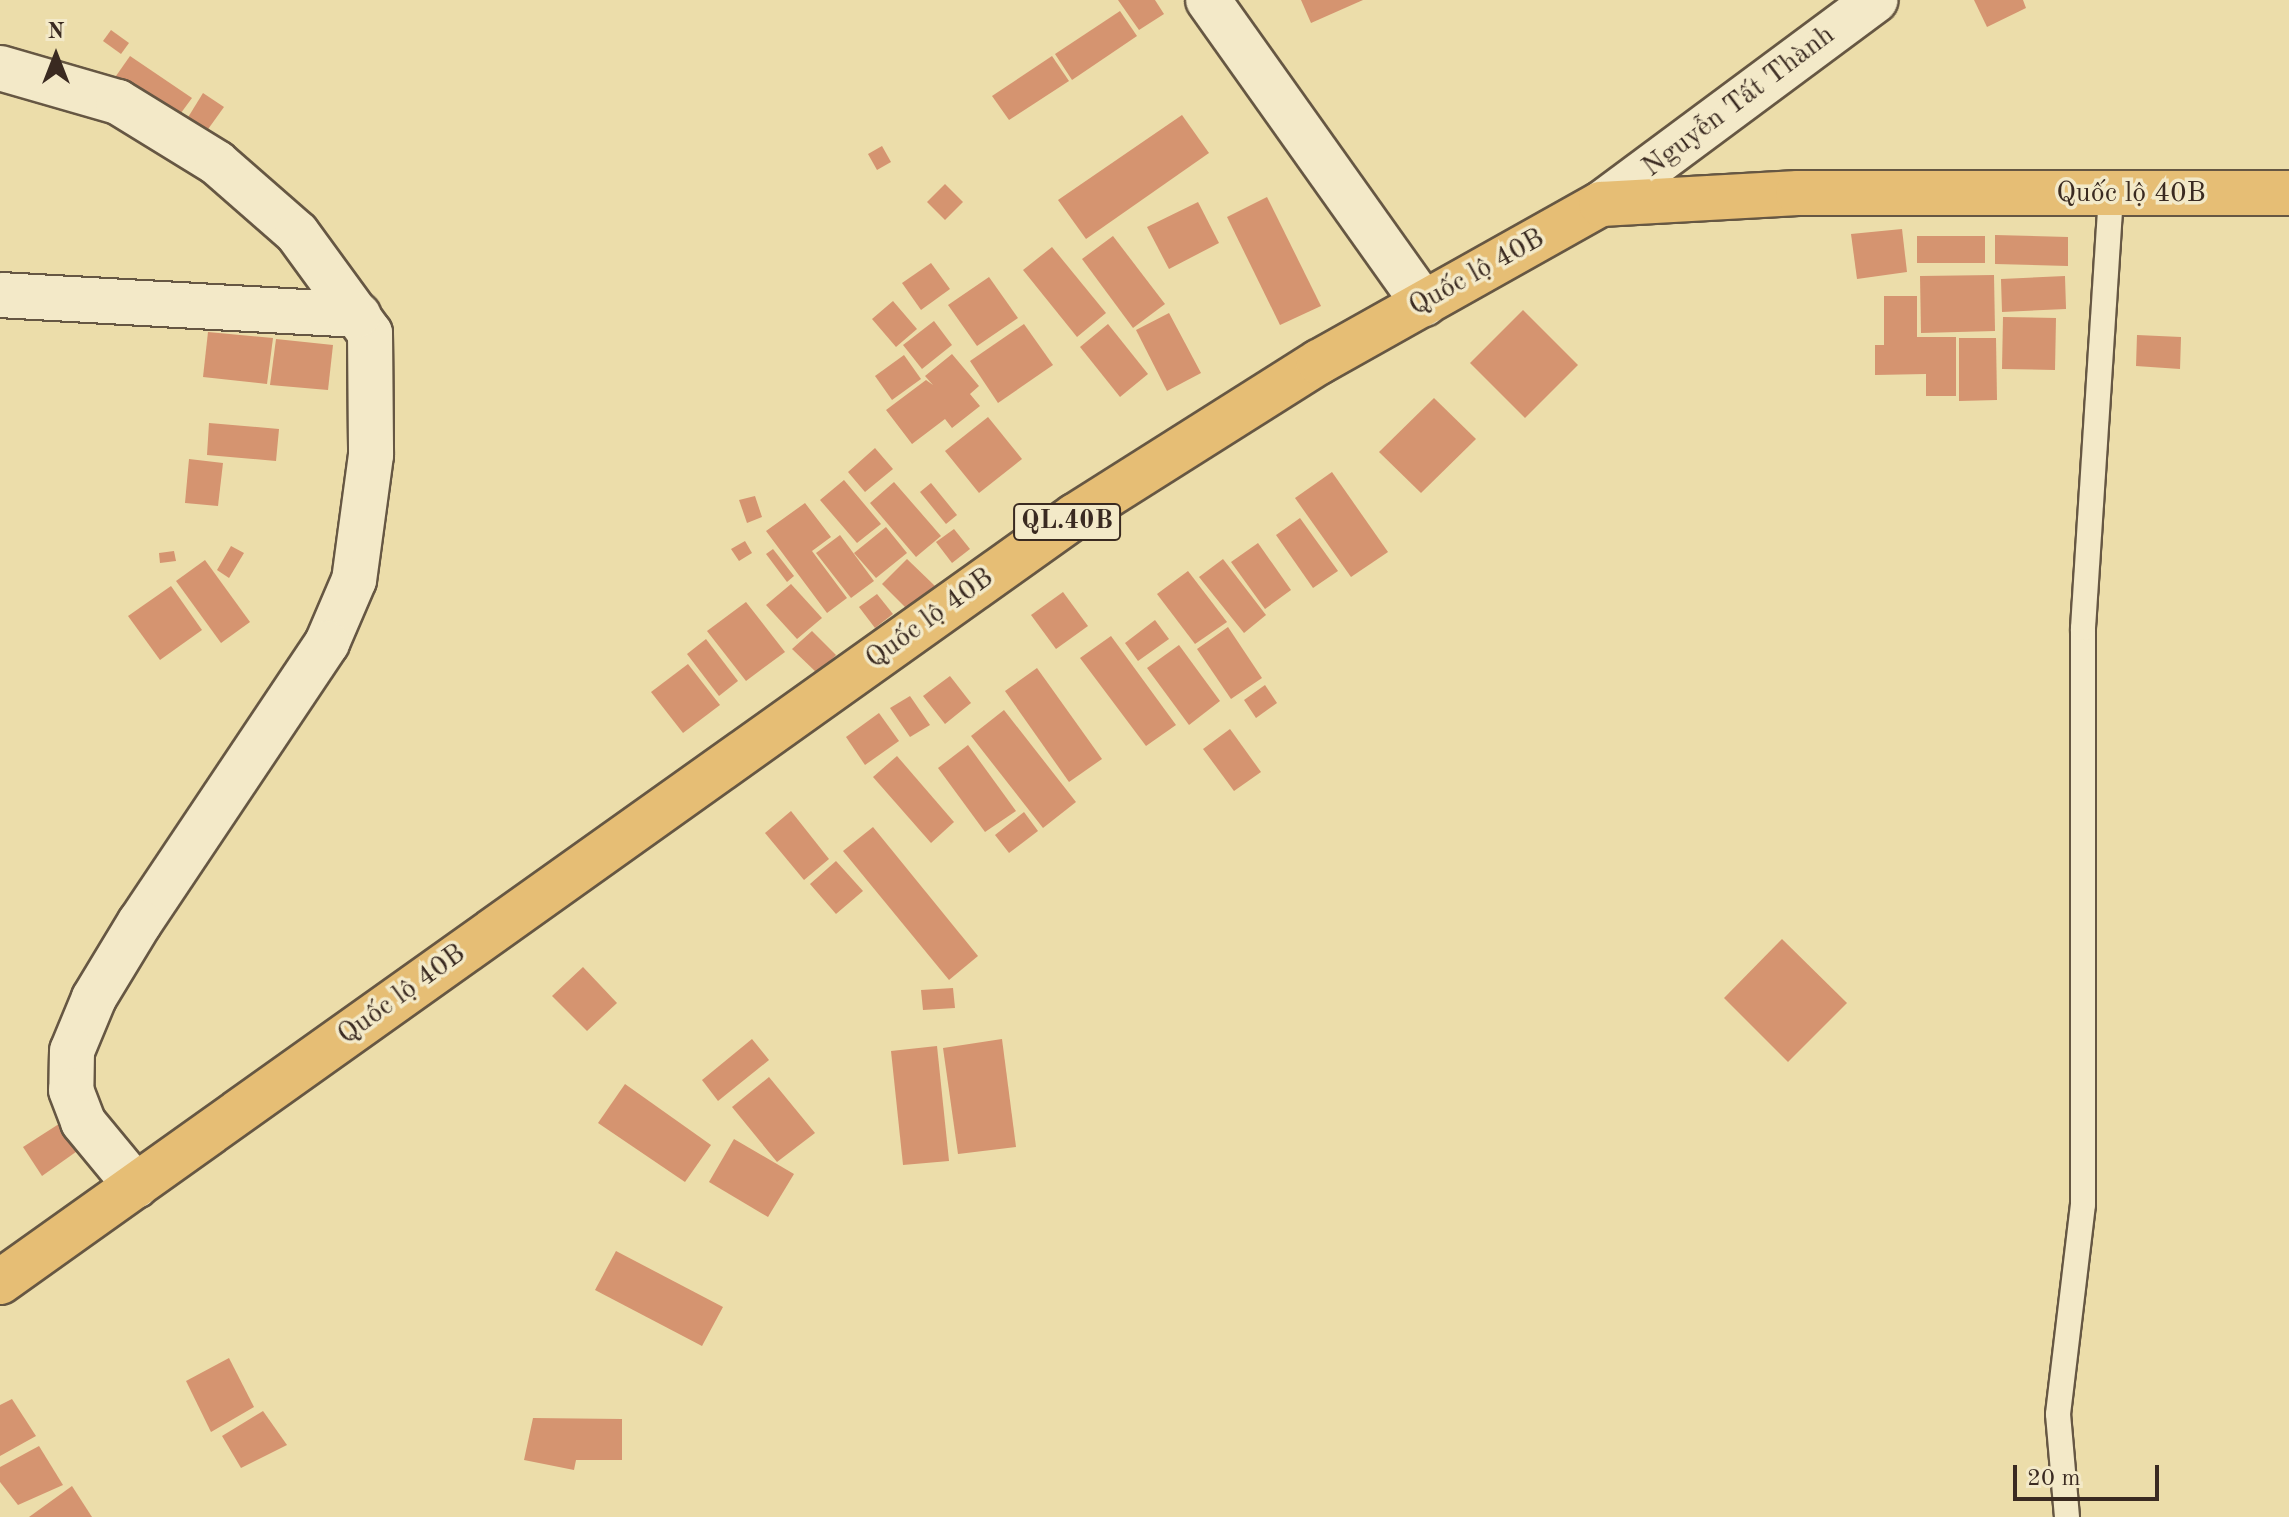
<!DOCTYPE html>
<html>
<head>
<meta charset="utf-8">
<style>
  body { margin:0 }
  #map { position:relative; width:2289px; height:1517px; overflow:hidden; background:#ecddaa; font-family:"Old Standard TT",serif }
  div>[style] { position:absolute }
  .building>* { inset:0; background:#d59470 }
  .roads { filter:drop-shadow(2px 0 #665743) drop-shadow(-2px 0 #665743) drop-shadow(0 2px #665743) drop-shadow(0 -2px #665743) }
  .service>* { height:24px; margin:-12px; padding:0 12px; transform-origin:12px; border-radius:12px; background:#f3e9c8 }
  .minor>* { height:44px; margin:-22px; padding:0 22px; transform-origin:22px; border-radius:22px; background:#f3e9c8 }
  .secondary>* { height:44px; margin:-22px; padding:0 22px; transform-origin:22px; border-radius:22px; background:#f3e9c8 }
  .trunk>* { height:44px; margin:-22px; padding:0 22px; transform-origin:22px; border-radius:22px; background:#e6be75 }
  span { translate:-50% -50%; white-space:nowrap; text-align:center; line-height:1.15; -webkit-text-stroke:7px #f3e9c8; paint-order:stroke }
  .shield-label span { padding:2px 6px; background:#f3e9c8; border:2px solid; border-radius:6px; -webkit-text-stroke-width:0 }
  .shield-label { font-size:26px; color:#3a2a21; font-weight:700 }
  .street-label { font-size:28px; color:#3a2a21 }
  .north { position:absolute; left:16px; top:16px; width:80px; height:80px; -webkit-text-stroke:6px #f3e9c8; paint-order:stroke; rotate:0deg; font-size:22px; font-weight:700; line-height:32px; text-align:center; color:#3a2a21 }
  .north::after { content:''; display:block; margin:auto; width:28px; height:36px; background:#3a2a21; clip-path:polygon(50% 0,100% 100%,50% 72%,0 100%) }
  .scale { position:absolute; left:2013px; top:1465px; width:146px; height:36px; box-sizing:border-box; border:4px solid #3a2a21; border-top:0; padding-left:10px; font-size:24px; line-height:28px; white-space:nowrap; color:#3a2a21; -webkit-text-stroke:6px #f3e9c8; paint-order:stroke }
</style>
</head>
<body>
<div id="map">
  <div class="building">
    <div style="clip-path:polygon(1118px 0,1155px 0,1164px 14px,1139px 30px)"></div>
    <div style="clip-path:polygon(1301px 0,1363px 0,1311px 23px)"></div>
    <div style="clip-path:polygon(1974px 0,2023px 0,2026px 8px,1987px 27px)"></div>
    <div style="clip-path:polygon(1120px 11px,1137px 36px,1072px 80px,1055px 54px)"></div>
    <div style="clip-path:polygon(111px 30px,129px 43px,121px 54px,103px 41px)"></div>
    <div style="clip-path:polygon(130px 56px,192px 98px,178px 117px,116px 76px)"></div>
    <div style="clip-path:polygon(1052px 56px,1069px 81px,1009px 120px,992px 96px)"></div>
    <div style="clip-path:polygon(203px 93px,224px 107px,206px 132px,187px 119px)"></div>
    <div style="clip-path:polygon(1182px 115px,1209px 153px,1086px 239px,1058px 200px)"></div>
    <div style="clip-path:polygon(882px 146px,891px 162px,877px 170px,868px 154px)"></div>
    <div style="clip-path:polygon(945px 184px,963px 202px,945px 220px,927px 202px)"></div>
    <div style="clip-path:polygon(1267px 197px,1321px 306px,1280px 325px,1227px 217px)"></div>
    <div style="clip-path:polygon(1198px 202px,1219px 243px,1169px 269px,1147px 227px)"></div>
    <div style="clip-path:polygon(1902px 229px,1907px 272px,1857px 279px,1851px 234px)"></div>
    <div style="clip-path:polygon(1995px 235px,2068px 237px,2068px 266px,1995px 264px)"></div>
    <div style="clip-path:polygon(1113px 236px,1165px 304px,1133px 328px,1082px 259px)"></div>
    <div style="clip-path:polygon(1917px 236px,1985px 236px,1985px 263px,1917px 263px)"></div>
    <div style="clip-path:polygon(1052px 247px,1106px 313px,1077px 337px,1023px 270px)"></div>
    <div style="clip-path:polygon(931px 263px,950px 289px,921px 310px,902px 283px)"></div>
    <div style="clip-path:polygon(1994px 275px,1995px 331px,1921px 333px,1920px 276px)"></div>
    <div style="clip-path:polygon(2065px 276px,2066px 309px,2002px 312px,2001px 279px)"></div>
    <div style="clip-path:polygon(989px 277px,1018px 318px,977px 346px,948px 305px)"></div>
    <div style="clip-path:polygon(1884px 296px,1917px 296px,1917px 337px,1956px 337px,1956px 396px,1926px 396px,1926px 374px,1875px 375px,1875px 345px,1884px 345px)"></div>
    <div style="clip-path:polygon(893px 301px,917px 329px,896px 347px,872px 319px)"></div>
    <div style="clip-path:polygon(1523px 310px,1578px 365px,1525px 418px,1470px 363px)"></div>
    <div style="clip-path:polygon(1169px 313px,1201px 373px,1167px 391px,1136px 330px)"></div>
    <div style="clip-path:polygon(2003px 317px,2056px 318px,2055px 370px,2002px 369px)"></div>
    <div style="clip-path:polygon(934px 321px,952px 345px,922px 369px,903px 345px)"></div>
    <div style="clip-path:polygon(1024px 324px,1053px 365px,998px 403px,970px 361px)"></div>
    <div style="clip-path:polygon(1108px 324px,1148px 374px,1120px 397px,1080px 347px)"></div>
    <div style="clip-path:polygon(208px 332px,273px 338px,267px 384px,203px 377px)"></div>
    <div style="clip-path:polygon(2137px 335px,2181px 337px,2180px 369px,2136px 366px)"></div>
    <div style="clip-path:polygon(1959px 338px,1996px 338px,1997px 400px,1959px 401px)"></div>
    <div style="clip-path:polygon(276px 339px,333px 345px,328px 390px,270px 385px)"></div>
    <div style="clip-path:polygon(952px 354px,979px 386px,970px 394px,980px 406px,952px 428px,945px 419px,912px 444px,886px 410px,926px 380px,933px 385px,925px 376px)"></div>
    <div style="clip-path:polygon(904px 355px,921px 379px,892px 400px,875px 376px)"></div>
    <div style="clip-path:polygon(1434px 398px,1476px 439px,1421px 493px,1379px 452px)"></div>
    <div style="clip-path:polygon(988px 417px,1022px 459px,979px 493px,945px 451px)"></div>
    <div style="clip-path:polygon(209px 423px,279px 429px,276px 461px,207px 455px)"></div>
    <div style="clip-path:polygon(875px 448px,893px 469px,865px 492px,848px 472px)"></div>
    <div style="clip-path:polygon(189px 459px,223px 463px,218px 506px,185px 503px)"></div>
    <div style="clip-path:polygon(1332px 472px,1388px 552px,1351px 577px,1295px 498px)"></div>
    <div style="clip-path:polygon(844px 480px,881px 524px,857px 543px,820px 500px)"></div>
    <div style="clip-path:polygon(894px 482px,941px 536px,916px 557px,870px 503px)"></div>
    <div style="clip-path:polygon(931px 483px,957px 515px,946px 524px,920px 492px)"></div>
    <div style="clip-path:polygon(755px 496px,762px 517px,747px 523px,739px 500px)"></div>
    <div style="clip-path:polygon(805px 503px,831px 537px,812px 551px,847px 598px,827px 613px,766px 531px)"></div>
    <div style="clip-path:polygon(1300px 518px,1338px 571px,1313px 588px,1276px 535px)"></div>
    <div style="clip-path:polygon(886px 527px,907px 553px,876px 578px,854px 553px)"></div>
    <div style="clip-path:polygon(954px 529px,970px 549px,952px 563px,936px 542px)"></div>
    <div style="clip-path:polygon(840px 535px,874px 581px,851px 598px,816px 553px)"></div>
    <div style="clip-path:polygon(745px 541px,752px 553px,739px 561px,731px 549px)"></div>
    <div style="clip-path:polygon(1258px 543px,1291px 590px,1265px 609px,1231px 562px)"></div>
    <div style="clip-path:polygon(231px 546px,244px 553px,229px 578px,217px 570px)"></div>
    <div style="clip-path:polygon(773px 549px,794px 576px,787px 582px,766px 554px)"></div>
    <div style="clip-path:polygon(174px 551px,176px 561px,160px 563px,159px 553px)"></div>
    <div style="clip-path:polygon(907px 559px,935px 586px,910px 612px,882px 584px)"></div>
    <div style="clip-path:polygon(1223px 559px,1266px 615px,1244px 633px,1199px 577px)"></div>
    <div style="clip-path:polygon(205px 560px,250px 622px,221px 643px,176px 581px)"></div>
    <div style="clip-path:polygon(1188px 571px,1227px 622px,1195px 644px,1157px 594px)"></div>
    <div style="clip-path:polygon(791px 584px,822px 618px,797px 639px,766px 605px)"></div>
    <div style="clip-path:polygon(171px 586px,202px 630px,160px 660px,128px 616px)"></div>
    <div style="clip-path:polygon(1063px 592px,1088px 626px,1056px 649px,1031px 615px)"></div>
    <div style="clip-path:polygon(877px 594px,893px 614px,875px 628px,859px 607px)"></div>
    <div style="clip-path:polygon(746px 602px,785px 652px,746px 681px,707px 631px)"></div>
    <div style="clip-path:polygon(1155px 620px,1169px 639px,1138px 661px,1125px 643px)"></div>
    <div style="clip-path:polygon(1228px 627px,1262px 678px,1231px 699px,1197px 649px)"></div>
    <div style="clip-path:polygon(812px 631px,836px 655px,818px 674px,792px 649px)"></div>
    <div style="clip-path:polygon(1111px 636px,1176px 725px,1146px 746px,1080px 658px)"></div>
    <div style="clip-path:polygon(706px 639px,738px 681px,719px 696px,687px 654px)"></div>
    <div style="clip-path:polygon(1179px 645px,1220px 701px,1189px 725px,1147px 668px)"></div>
    <div style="clip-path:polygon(688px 664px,720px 705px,683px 733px,651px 692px)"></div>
    <div style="clip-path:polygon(1037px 668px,1102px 759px,1069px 782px,1005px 691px)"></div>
    <div style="clip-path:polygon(950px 676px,971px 703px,945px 724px,923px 696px)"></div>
    <div style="clip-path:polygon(1265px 685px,1277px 703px,1256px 718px,1244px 700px)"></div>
    <div style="clip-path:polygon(910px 696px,930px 725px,910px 737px,890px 708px)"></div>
    <div style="clip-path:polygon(1004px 710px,1076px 802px,1043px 828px,971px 736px)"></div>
    <div style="clip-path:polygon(879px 713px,899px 741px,865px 765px,846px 737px)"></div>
    <div style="clip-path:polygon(1230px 729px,1261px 772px,1234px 791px,1203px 749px)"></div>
    <div style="clip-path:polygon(968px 745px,1016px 811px,985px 832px,938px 768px)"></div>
    <div style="clip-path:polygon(897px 756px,954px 822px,931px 843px,873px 777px)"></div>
    <div style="clip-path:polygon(791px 811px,829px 859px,804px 880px,765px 833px)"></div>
    <div style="clip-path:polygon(1024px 812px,1038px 831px,1009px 853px,995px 835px)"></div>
    <div style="clip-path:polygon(873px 827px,978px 956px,949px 980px,843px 851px)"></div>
    <div style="clip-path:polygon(836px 861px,863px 891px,836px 914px,810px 884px)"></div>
    <div style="clip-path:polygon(1782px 939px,1847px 1003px,1788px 1062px,1724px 998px)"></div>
    <div style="clip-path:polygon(583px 967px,617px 1003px,587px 1031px,552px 996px)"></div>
    <div style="clip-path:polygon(953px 988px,955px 1008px,923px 1010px,921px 990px)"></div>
    <div style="clip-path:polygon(752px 1039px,769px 1060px,718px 1101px,702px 1080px)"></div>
    <div style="clip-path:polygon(1002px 1039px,1016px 1147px,958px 1154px,943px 1048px)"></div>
    <div style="clip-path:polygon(937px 1046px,949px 1161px,903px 1165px,891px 1051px)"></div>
    <div style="clip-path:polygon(769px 1077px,815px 1133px,777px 1162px,732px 1107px)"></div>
    <div style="clip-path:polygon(625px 1084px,711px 1145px,685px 1182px,598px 1123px)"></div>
    <div style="clip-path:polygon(76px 1113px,97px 1137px,42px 1176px,23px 1147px)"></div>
    <div style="clip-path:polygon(734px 1139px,794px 1174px,768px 1217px,709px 1182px)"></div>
    <div style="clip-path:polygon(616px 1251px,723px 1307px,702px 1346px,595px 1290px)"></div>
    <div style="clip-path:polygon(229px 1358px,254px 1407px,211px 1432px,186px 1381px)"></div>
    <div style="clip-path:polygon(12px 1399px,36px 1436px,0 1456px,0 1405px)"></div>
    <div style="clip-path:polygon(263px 1411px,287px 1445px,241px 1468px,222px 1436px)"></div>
    <div style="clip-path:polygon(533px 1418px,622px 1419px,622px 1460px,576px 1460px,574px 1470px,524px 1460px)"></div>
    <div style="clip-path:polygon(39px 1446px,63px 1485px,18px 1505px,0 1482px,0 1467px)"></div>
    <div style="clip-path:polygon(72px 1486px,92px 1517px,29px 1517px)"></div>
  </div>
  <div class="roads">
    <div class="service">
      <div style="left:2067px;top:1517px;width:103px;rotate:-95deg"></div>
      <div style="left:2058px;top:1414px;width:211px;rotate:-83.2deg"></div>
      <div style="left:2083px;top:1204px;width:576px;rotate:-90deg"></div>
      <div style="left:2083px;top:628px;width:434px;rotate:-86.3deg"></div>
    </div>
    <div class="minor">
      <div style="left:1208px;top:0;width:373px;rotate:54.6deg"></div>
      <div style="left:0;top:68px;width:123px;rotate:16.1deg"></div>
      <div style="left:118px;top:102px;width:116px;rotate:31.6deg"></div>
      <div style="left:217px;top:163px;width:106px;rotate:41.2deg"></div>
      <div style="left:297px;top:233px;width:124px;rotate:53.9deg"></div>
      <div style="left:370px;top:333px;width:122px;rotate:89.5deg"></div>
      <div style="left:371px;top:455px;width:126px;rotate:97.7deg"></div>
      <div style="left:354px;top:580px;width:69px;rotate:113.2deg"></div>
      <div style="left:327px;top:643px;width:336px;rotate:123.8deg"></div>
      <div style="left:140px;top:922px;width:89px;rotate:121.2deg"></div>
      <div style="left:94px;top:998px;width:57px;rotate:112.5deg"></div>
      <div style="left:72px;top:1051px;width:39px;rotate:91deg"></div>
      <div style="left:71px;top:1090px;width:34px;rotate:69deg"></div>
      <div style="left:83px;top:1122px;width:83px;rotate:50.4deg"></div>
      <div style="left:0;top:295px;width:359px;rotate:3.2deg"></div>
    </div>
    <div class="secondary">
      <div style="left:1601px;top:204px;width:342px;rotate:-36.6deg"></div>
    </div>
    <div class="trunk">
      <div style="left:0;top:1282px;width:1320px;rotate:-35.47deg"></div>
      <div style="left:1075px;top:516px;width:289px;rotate:-32.3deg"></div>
      <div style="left:1319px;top:362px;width:323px;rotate:-29.3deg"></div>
      <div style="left:1601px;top:204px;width:197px;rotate:-3.2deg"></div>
      <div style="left:1798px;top:193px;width:491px"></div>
    </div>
  </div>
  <div class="shield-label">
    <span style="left:1067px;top:522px">QL.40B</span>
  </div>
  <div class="street-label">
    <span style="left:1739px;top:102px;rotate:-37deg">Nguyễn Tất Thành</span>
    <span style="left:2131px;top:194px">Quốc lộ 40B</span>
    <span style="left:1477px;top:273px;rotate:-29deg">Quốc lộ 40B</span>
    <span style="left:930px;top:619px;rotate:-36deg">Quốc lộ 40B</span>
    <span style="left:402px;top:995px;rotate:-36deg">Quốc lộ 40B</span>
  </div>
  <div class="north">N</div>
  <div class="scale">20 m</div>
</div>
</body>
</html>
